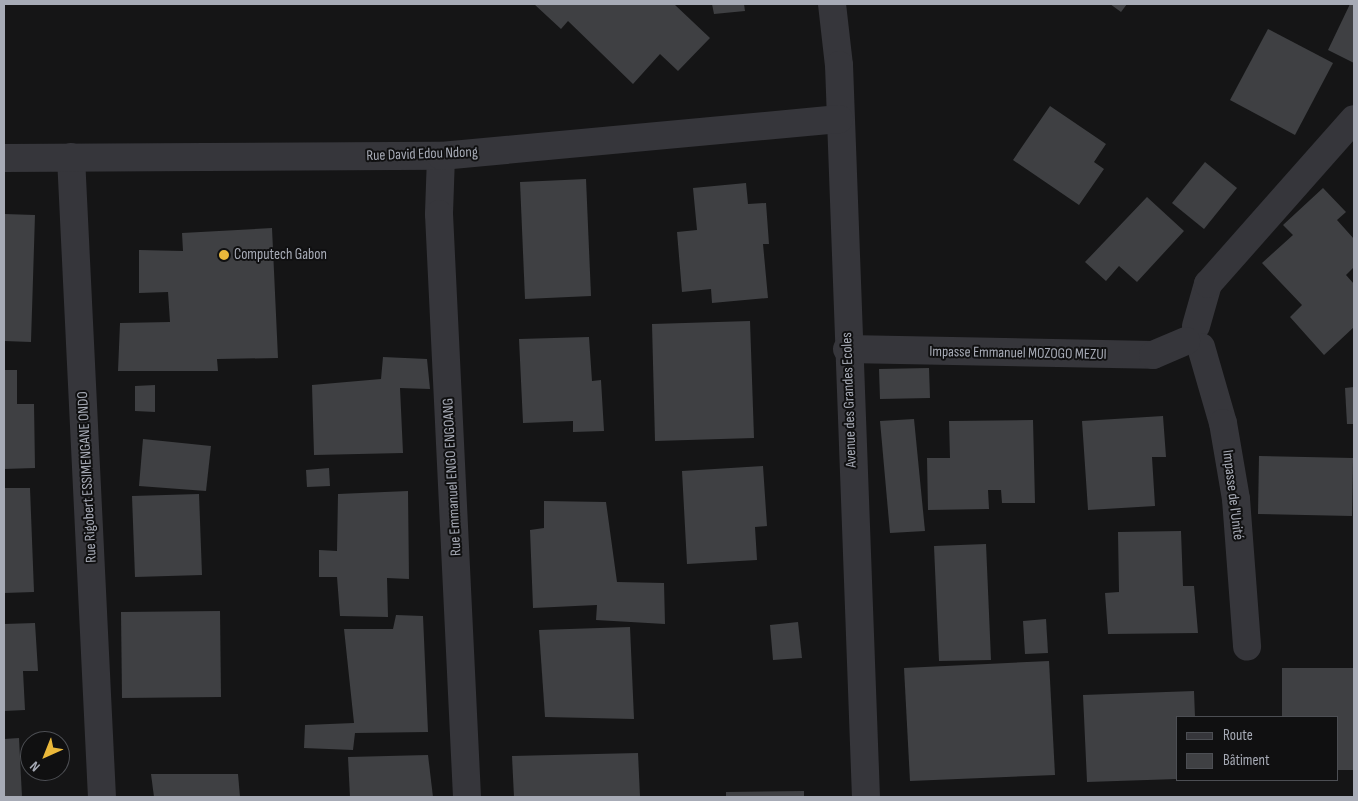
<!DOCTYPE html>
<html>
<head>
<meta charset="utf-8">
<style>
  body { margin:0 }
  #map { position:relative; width:1358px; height:801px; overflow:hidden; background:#151516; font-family:"Sofia Sans Condensed",sans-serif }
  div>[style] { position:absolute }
  .building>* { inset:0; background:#3f4043 }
  .street>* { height:28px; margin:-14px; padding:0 14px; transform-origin:14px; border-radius:14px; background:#36363b }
  .dots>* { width:14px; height:14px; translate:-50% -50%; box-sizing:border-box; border:2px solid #101011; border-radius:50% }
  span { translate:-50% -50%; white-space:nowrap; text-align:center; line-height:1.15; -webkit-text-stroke:4px #101011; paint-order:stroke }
  .street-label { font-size:15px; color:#a7abb6 }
  .poi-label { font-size:15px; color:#a7abb6 }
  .left { translate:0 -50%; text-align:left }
  .frame { position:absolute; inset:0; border:5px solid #a7abb6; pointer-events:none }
  .legend { position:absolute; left:1176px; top:716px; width:162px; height:65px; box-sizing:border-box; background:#101011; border:1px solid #4c4e53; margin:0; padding:6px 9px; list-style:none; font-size:15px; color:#a7abb6 }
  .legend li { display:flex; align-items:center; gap:10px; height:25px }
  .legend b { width:25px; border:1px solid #4c4e53 }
  .north { position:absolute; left:20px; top:731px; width:50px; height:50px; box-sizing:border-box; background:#101011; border:1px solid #4c4e53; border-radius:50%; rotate:224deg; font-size:14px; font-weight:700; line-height:20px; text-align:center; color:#a7abb6 }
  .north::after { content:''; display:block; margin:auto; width:18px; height:22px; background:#eab83a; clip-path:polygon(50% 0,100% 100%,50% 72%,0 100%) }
</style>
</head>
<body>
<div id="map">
  <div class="building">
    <div style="clip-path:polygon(534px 4px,674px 4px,710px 38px,678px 71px,660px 54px,633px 84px,568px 21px,561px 29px)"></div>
    <div style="clip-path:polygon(712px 4px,744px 4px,745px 11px,714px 14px)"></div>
    <div style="clip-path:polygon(1110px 4px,1127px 4px,1121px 12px)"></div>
    <div style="clip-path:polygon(1350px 4px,1354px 4px,1354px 63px,1328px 50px)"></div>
    <div style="clip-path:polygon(1268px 29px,1333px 63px,1295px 135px,1230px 100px)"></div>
    <div style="clip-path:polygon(1050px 106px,1106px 144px,1094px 162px,1104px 169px,1079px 205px,1013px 160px)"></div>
    <div style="clip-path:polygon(1205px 162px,1237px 188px,1204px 229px,1172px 203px)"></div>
    <div style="clip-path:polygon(586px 179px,591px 296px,525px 299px,520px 182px)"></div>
    <div style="clip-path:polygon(746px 183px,748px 204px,766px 203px,769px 244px,763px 244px,768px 298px,712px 303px,711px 289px,682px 292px,677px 232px,697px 230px,693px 188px)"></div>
    <div style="clip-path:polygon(1323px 188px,1346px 212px,1337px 220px,1354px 239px,1354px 267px,1346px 275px,1354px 284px,1354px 327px,1324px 355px,1290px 317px,1302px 305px,1262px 263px,1293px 235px,1283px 225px)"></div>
    <div style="clip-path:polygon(1147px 197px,1184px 231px,1137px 282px,1119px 266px,1106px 281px,1085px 262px)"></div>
    <div style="clip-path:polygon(4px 214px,35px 215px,31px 342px,4px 341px)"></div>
    <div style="clip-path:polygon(272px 228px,278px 358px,217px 359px,218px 371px,118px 371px,120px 323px,170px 322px,168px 292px,139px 293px,139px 250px,183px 251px,182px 233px)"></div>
    <div style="clip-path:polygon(750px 321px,754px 438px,655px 441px,652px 324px)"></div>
    <div style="clip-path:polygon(589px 337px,592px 381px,601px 380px,604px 431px,573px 432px,573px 421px,523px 423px,519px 339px)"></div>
    <div style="clip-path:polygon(383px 357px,427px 359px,430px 389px,400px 388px,403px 453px,314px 455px,312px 385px,381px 379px)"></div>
    <div style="clip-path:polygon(929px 368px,930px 398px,880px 399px,879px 369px)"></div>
    <div style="clip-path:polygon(4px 370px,17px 370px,17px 404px,34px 404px,35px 468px,4px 469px)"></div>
    <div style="clip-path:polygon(155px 385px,155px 412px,135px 411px,135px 386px)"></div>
    <div style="clip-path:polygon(1354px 387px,1354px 424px,1347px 424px,1345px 388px)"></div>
    <div style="clip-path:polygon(1163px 416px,1166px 457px,1152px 457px,1155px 506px,1088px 510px,1082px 421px)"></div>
    <div style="clip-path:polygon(914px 419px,925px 531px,890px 533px,880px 421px)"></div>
    <div style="clip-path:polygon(1033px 420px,1035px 503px,1002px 503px,1001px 490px,988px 490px,989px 509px,928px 510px,927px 458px,950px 458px,949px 421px)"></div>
    <div style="clip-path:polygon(143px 439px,211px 446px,206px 491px,139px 486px)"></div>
    <div style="clip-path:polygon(1259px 456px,1353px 458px,1352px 516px,1258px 514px)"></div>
    <div style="clip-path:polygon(763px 466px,767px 526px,755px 527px,757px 560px,687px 564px,682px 471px)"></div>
    <div style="clip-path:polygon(329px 468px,330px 486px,307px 487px,306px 470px)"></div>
    <div style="clip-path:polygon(4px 488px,30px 488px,34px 592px,4px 593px)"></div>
    <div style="clip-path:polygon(408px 491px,409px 579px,387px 578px,388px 617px,340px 616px,337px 577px,319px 577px,319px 550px,337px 551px,338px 494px)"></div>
    <div style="clip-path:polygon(199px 494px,202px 575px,135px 577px,132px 496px)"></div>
    <div style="clip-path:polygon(544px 501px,606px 502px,617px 582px,664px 583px,665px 624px,596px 620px,597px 605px,533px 608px,530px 530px,544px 528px)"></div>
    <div style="clip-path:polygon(1181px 531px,1183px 586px,1194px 586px,1198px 633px,1108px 634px,1105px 593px,1119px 592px,1118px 532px)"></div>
    <div style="clip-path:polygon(986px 544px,991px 660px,939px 661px,934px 546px)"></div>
    <div style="clip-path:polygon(220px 611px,221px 697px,122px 698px,121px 612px)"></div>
    <div style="clip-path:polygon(396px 615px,423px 616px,428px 732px,355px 733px,353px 750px,304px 748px,305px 725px,354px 723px,344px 629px,393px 629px)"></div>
    <div style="clip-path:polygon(1046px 619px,1048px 653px,1025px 654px,1023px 621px)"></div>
    <div style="clip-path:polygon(798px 622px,802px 658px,773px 660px,770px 625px)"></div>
    <div style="clip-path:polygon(35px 623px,38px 671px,23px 671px,25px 710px,4px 711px,4px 624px)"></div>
    <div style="clip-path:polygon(630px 627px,634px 719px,545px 717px,539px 630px)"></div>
    <div style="clip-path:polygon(1049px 661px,1055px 775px,910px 781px,904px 668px)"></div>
    <div style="clip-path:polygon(1282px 668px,1354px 668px,1354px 770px,1337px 770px,1337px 717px,1282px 717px)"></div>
    <div style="clip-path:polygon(1194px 691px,1195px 717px,1177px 717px,1177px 779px,1087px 782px,1083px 695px)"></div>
    <div style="clip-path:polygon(19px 738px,22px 797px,4px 797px,4px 739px)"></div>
    <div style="clip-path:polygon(638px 753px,640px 797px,514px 797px,512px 756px)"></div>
    <div style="clip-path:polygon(428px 755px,433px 797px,350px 797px,348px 757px)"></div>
    <div style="clip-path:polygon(151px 774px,238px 774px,240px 797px,154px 797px)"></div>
    <div style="clip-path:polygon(804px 791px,804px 797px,726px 797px,726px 792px)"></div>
  </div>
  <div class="street">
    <div style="left:832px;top:4px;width:61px;rotate:83.5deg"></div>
    <div style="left:839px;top:65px;width:732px;rotate:87.89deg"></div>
    <div style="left:441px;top:156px;width:58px;rotate:92deg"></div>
    <div style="left:439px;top:214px;width:584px;rotate:87.25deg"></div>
    <div style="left:71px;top:157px;width:641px;rotate:87.23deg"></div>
    <div style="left:4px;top:158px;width:437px;rotate:-0.3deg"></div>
    <div style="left:441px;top:156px;width:400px;rotate:-5.3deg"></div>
    <div style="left:1196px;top:326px;width:44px;rotate:-74.1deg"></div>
    <div style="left:1208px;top:284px;width:220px;rotate:-48.5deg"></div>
    <div style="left:1201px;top:347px;width:79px;rotate:73.9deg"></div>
    <div style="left:1223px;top:423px;width:77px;rotate:80.3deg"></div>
    <div style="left:1236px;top:499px;width:148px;rotate:85.7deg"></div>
    <div style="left:847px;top:349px;width:306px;rotate:1.1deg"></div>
    <div style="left:1153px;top:355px;width:36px;rotate:-23deg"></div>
  </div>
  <div class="dots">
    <div style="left:224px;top:255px;background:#eab83a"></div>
  </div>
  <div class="street-label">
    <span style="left:422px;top:154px;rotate:-2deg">Rue David Edou Ndong</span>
    <span style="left:1018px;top:353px;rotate:1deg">Impasse Emmanuel MOZOGO MEZUI</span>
    <span style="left:849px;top:400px;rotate:-92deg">Avenue des Grandes Ecoles</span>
    <span style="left:87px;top:477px;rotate:-93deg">Rue Rigobert ESSIMENGANE ONDO</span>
    <span style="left:452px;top:477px;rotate:-93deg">Rue Emmanuel ENGO ENGOANG</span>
    <span style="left:1233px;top:495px;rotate:83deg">Impasse de l'Unité</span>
  </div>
  <div class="poi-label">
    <span class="left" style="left:234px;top:255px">Computech Gabon</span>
  </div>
  <div class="frame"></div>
  <ul class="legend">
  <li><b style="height:6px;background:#36363b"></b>Route</li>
  <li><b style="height:14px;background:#3f4043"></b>Bâtiment</li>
  </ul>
  <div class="north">N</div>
</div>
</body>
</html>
